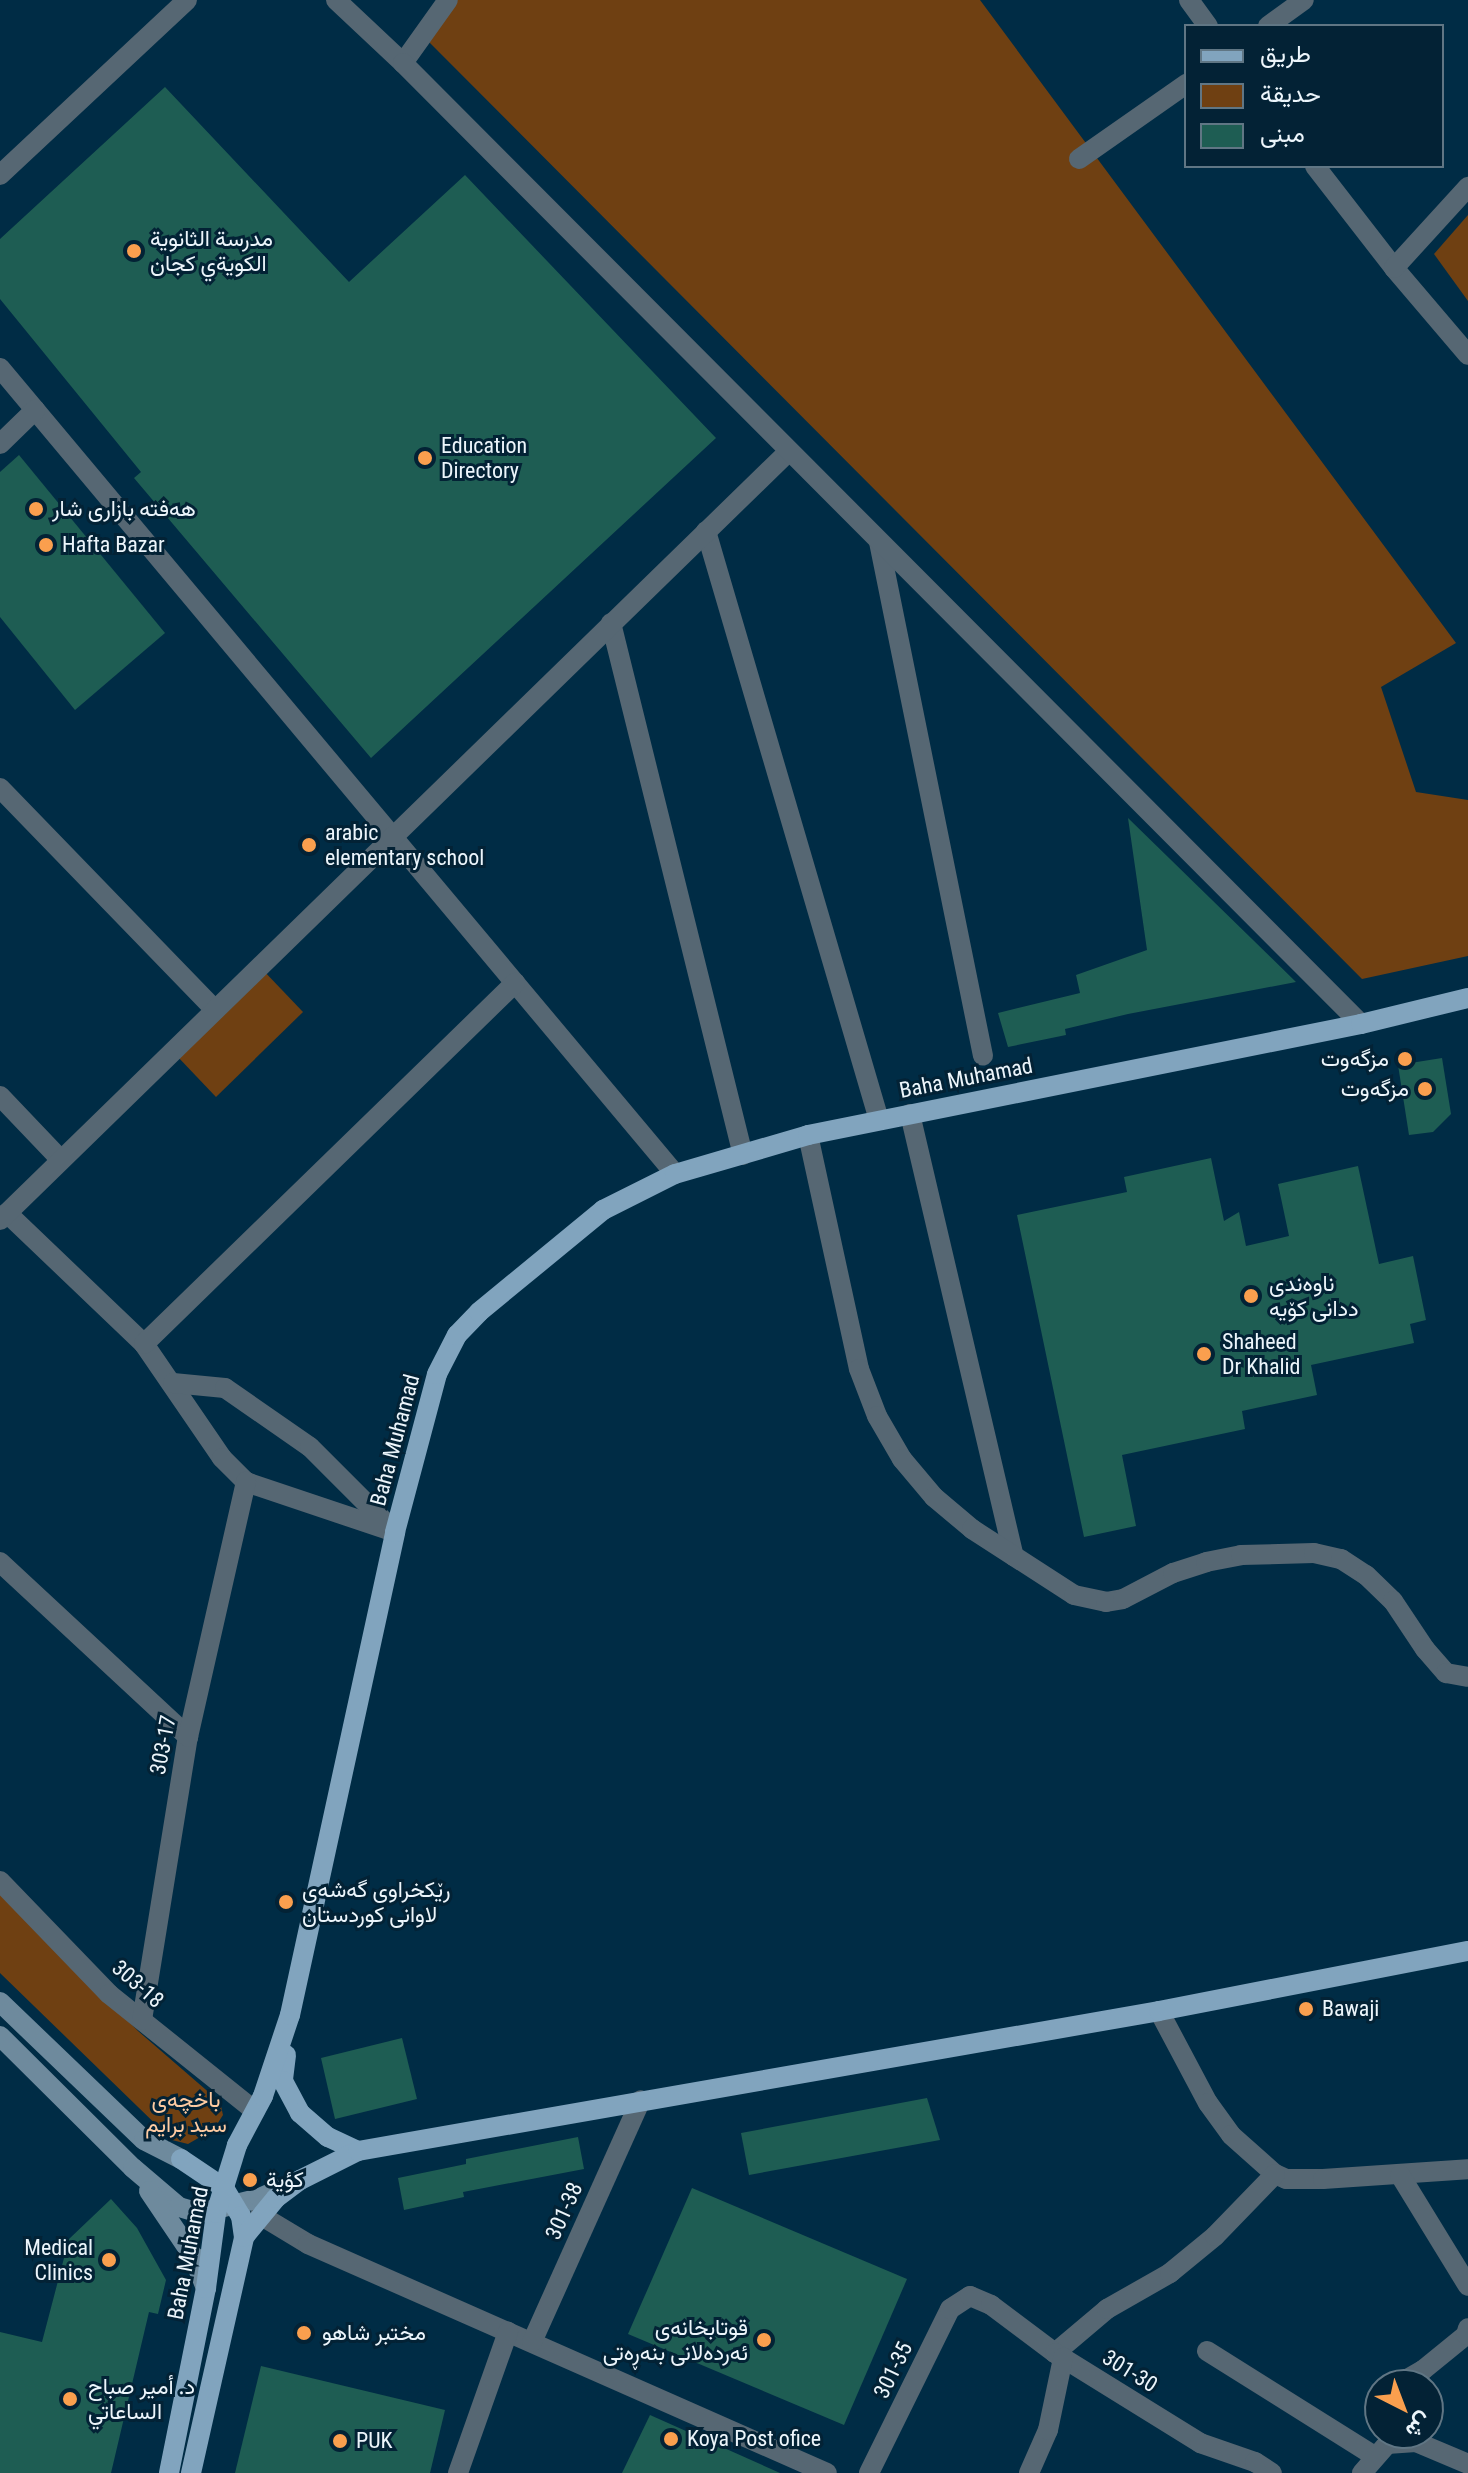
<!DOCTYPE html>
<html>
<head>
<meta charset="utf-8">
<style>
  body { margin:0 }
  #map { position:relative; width:1468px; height:2473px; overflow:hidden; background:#002c45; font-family:"Roboto Condensed",Vazirmatn,sans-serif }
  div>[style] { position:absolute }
  .green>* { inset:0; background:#6f4012 }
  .building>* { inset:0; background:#1e5d53 }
  .minor>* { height:20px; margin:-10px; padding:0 10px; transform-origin:10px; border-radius:10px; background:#566773 }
  .tertiary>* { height:20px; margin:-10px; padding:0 10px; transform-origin:10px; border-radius:10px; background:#566773 }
  .secondary>* { height:20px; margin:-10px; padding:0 10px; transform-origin:10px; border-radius:10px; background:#6e8a9d }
  .primary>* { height:20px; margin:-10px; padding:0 10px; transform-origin:10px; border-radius:10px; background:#81a4be }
  .dots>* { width:22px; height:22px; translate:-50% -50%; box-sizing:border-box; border:4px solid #032235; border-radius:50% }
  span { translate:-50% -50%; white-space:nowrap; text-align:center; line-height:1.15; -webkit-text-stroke:6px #032235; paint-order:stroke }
  .poi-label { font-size:22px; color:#ecf5fb }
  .left { translate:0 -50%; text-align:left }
  .right { translate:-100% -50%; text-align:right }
  .street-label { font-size:22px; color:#ecf5fb }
  .park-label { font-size:22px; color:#fecba2 }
  .legend { position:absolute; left:1184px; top:24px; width:260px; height:144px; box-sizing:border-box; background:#032235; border:2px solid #607684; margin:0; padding:10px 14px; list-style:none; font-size:24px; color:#ecf5fb }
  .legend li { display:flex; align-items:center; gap:16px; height:40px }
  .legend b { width:40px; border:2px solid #607684 }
  .north { position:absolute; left:1364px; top:2369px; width:80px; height:80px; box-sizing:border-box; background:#032235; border:2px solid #607684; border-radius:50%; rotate:138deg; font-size:22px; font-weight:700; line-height:32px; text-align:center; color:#ecf5fb }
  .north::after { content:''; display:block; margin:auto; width:28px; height:36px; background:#fa9f4e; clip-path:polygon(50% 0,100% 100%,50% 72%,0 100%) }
</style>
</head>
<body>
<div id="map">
  <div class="green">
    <div style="clip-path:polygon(457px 0,980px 0,1456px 643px,1381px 687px,1416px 792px,1468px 800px,1468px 956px,1362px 979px,428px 41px)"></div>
    <div style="clip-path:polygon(1468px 215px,1468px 301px,1434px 254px)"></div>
    <div style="clip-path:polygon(261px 968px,303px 1012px,216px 1097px,177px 1056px)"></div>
    <div style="clip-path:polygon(0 1890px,138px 2031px,220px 2102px,223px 2115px,214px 2129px,188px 2144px,172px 2140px,0 1973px)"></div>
  </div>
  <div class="building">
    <div style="clip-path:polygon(165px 87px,349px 282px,465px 175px,716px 438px,371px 758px,134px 478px,141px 472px,0 299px,0 239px)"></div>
    <div style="clip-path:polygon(19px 455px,165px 633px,75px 710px,0 617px,0 472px)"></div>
    <div style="clip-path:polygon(1128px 818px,1296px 982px,1128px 1014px,1065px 1029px,1066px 1035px,1008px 1047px,998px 1013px,1080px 993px,1076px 975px,1147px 950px)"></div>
    <div style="clip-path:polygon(1442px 1058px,1451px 1114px,1433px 1132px,1409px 1135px,1398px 1065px)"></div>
    <div style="clip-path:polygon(1211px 1158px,1224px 1221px,1239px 1212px,1246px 1246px,1289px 1236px,1278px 1184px,1358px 1166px,1379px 1264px,1413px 1256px,1426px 1320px,1410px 1324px,1414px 1343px,1311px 1365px,1317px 1395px,1242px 1411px,1245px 1429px,1122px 1455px,1136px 1526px,1084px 1537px,1017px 1215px,1127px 1192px,1124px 1177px)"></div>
    <div style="clip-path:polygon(402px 2038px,417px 2099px,335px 2119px,321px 2058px)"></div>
    <div style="clip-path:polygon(927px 2098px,940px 2140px,749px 2175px,741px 2133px)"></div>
    <div style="clip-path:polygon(578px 2137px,584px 2169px,463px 2192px,464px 2197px,404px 2210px,398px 2178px,466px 2164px,466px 2159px)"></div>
    <div style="clip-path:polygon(692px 2188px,907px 2279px,844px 2425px,628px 2334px)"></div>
    <div style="clip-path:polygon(111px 2199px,137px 2228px,166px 2280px,158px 2314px,149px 2312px,111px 2473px,0 2473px,0 2332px,42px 2342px,69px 2239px)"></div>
    <div style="clip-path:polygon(261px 2366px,445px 2410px,430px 2473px,235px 2473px)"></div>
    <div style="clip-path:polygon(650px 2415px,780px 2473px,622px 2473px)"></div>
  </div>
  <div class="minor">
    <div style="left:1189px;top:0;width:32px;rotate:54deg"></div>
    <div style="left:1268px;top:26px;width:44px;rotate:-35.8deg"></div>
    <div style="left:403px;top:63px;width:77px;rotate:-54.5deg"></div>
    <div style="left:1079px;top:159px;width:131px;rotate:-35deg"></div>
    <div style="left:1315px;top:166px;width:129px;rotate:52.2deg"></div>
    <div style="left:1394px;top:268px;width:114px;rotate:49.6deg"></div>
    <div style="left:0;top:175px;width:256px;rotate:-43.1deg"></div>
    <div style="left:1394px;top:268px;width:110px;rotate:-47.6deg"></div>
    <div style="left:0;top:368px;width:1051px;rotate:50.05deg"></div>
    <div style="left:0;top:444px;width:49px;rotate:-44.2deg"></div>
    <div style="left:706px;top:531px;width:614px;rotate:73.63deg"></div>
    <div style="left:879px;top:542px;width:524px;rotate:78.56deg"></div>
    <div style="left:611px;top:623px;width:548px;rotate:76.07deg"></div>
    <div style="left:0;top:788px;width:309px;rotate:45.9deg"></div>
    <div style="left:0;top:1096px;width:88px;rotate:46.4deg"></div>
    <div style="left:910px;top:1114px;width:454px;rotate:76.8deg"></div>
    <div style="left:808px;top:1135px;width:239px;rotate:77.7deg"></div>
    <div style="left:859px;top:1369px;width:50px;rotate:69deg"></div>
    <div style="left:877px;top:1416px;width:50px;rotate:59.8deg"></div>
    <div style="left:902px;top:1459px;width:50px;rotate:49.9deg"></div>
    <div style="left:934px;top:1497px;width:50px;rotate:40.1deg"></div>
    <div style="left:972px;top:1529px;width:121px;rotate:32.9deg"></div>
    <div style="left:1074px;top:1595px;width:33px;rotate:12deg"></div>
    <div style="left:1106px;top:1602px;width:17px;rotate:-10deg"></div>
    <div style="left:1123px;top:1599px;width:56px;rotate:-27.5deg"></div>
    <div style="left:1173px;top:1573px;width:35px;rotate:-18deg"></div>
    <div style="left:1206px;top:1562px;width:36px;rotate:-11deg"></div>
    <div style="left:1241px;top:1555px;width:73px;rotate:-1.6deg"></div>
    <div style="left:1314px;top:1553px;width:28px;rotate:13deg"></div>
    <div style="left:1341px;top:1559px;width:30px;rotate:33deg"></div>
    <div style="left:1366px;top:1575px;width:37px;rotate:44deg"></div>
    <div style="left:1393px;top:1601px;width:58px;rotate:56.3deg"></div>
    <div style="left:1425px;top:1649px;width:32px;rotate:49deg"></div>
    <div style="left:1446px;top:1673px;width:22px;rotate:10deg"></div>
    <div style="left:7px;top:1213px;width:190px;rotate:43.7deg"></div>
    <div style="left:144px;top:1344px;width:138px;rotate:55.6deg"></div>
    <div style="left:222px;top:1458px;width:34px;rotate:45deg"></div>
    <div style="left:246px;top:1482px;width:157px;rotate:18.6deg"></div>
    <div style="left:0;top:1220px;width:1100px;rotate:-44.26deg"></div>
    <div style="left:144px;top:1344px;width:518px;rotate:-44.22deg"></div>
    <div style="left:173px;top:1383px;width:52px;rotate:5.5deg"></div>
    <div style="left:225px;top:1388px;width:103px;rotate:34.8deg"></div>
    <div style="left:310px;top:1447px;width:116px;rotate:45deg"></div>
    <div style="left:0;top:1562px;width:257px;rotate:42.9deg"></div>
    <div style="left:0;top:1881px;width:157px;rotate:46deg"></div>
    <div style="left:109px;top:1994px;width:187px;rotate:38.7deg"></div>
    <div style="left:1159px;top:2011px;width:104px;rotate:62deg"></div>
    <div style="left:1208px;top:2103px;width:39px;rotate:54deg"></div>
    <div style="left:1231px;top:2135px;width:59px;rotate:41.6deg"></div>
    <div style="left:1275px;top:2174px;width:12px;rotate:24deg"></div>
    <div style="left:1286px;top:2179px;width:37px"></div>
    <div style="left:1323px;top:2179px;width:145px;rotate:-3.9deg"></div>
    <div style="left:142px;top:2020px;width:287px;rotate:-80.8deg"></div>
    <div style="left:188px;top:1737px;width:262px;rotate:-77.2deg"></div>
    <div style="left:1400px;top:2175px;width:130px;rotate:58.5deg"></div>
    <div style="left:260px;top:2215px;width:56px;rotate:31.1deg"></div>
    <div style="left:308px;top:2244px;width:567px;rotate:23.81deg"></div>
    <div style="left:532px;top:2342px;width:265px;rotate:-65.8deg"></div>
    <div style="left:1207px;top:2351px;width:199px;rotate:32.1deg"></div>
    <div style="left:1055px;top:2353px;width:68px;rotate:-40.2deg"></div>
    <div style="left:1107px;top:2309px;width:73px;rotate:-29.7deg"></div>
    <div style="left:1170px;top:2273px;width:58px;rotate:-39.4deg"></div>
    <div style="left:1215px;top:2236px;width:86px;rotate:-45.9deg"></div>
    <div style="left:1397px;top:2385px;width:30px;rotate:-30deg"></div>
    <div style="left:1423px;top:2370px;width:55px;rotate:-39.1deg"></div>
    <div style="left:1466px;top:2335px;width:7px;rotate:-74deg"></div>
    <div style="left:1380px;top:2395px;width:4px;rotate:90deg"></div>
    <div style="left:1387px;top:2444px;width:29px;rotate:-4deg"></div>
    <div style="left:1416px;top:2442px;width:56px;rotate:22.9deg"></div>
    <div style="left:458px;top:2473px;width:150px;rotate:-70.5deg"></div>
    <div style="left:869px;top:2473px;width:183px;rotate:-63.7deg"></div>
    <div style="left:950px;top:2309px;width:24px;rotate:-33deg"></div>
    <div style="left:970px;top:2296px;width:23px;rotate:23deg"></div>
    <div style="left:991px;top:2305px;width:80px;rotate:36.9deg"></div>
    <div style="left:1055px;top:2353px;width:171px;rotate:31.8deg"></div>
    <div style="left:1200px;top:2443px;width:58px;rotate:19.1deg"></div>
    <div style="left:1255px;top:2462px;width:20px;rotate:33deg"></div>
    <div style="left:1029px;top:2473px;width:47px;rotate:-66.2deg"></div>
    <div style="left:1048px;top:2430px;width:74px;rotate:-78.2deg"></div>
    <div style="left:1362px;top:2473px;width:35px;rotate:-49deg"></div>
  </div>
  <div class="tertiary">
    <div style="left:336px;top:0;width:92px;rotate:43.2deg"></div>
    <div style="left:403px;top:63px;width:1357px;rotate:45.09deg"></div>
  </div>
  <div class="secondary">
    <div style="left:0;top:2002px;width:199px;rotate:43.8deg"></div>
    <div style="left:144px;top:2140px;width:42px;rotate:27.2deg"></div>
    <div style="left:0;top:2036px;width:187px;rotate:44.8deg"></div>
    <div style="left:133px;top:2168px;width:60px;rotate:40.3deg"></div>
    <div style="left:179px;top:2207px;width:22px;rotate:16deg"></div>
    <div style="left:200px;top:2213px;width:62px;rotate:-14deg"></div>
    <div style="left:260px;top:2198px;width:32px;rotate:-24deg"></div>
    <div style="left:149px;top:2191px;width:78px;rotate:55.9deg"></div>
    <div style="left:193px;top:2256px;width:35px;rotate:68deg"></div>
  </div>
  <div class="primary">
    <div style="left:286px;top:2055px;width:26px;rotate:97deg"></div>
    <div style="left:283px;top:2081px;width:36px;rotate:62deg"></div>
    <div style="left:300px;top:2113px;width:37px;rotate:41deg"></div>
    <div style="left:328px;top:2137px;width:33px;rotate:25deg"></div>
    <div style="left:181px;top:2159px;width:52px;rotate:34deg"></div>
    <div style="left:224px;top:2188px;width:33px;rotate:59deg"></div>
    <div style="left:241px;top:2216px;width:21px;rotate:82deg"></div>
    <div style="left:169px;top:2473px;width:189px;rotate:-78.7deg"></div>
    <div style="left:206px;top:2288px;width:76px;rotate:-82.4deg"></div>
    <div style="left:216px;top:2213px;width:71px;rotate:-72.8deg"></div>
    <div style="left:237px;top:2145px;width:55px;rotate:-62deg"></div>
    <div style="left:263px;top:2096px;width:85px;rotate:-71.6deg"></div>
    <div style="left:290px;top:2015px;width:494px;rotate:-77.7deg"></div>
    <div style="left:395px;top:1532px;width:163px;rotate:-75.1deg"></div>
    <div style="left:437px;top:1374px;width:44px;rotate:-62.9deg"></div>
    <div style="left:457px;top:1335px;width:32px;rotate:-46deg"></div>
    <div style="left:479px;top:1312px;width:161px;rotate:-39.4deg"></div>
    <div style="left:603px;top:1210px;width:80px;rotate:-26.6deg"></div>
    <div style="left:675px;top:1174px;width:139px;rotate:-16.3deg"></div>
    <div style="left:808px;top:1135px;width:564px;rotate:-11.35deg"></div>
    <div style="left:1361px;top:1024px;width:110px;rotate:-13.7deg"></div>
    <div style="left:191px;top:2473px;width:242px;rotate:-77.3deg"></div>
    <div style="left:244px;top:2237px;width:50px;rotate:-50.6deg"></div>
    <div style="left:276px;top:2198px;width:30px;rotate:-37deg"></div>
    <div style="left:300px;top:2180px;width:65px;rotate:-26.6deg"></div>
    <div style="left:358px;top:2151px;width:813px;rotate:-9.91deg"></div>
    <div style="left:1159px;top:2011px;width:315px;rotate:-11deg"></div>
  </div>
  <div class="dots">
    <div style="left:134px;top:251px;background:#fa9f4e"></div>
    <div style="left:425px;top:458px;background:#fa9f4e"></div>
    <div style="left:36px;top:509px;background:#fa9f4e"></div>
    <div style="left:46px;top:545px;background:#fa9f4e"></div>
    <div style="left:309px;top:845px;background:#fa9f4e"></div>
    <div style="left:1405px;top:1059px;background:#fa9f4e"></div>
    <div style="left:1425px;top:1089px;background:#fa9f4e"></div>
    <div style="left:1251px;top:1296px;background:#fa9f4e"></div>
    <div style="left:1204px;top:1354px;background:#fa9f4e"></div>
    <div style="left:286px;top:1902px;background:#fa9f4e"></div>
    <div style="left:1306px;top:2009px;background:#fa9f4e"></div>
    <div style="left:250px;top:2180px;background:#fa9f4e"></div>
    <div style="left:109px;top:2260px;background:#fa9f4e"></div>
    <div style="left:304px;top:2333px;background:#fa9f4e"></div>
    <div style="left:764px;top:2340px;background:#fa9f4e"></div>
    <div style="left:70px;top:2399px;background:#fa9f4e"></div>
    <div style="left:671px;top:2439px;background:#fa9f4e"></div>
    <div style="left:340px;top:2441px;background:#fa9f4e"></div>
  </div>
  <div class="poi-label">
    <span class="left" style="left:150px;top:251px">مدرسة الثانوية<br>الكويةي كجان</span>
    <span class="left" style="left:441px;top:458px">Education<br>Directory</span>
    <span class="left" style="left:52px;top:509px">هەفتە بازاری شار</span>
    <span class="left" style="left:62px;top:545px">Hafta Bazar</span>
    <span class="left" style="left:325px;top:845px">arabic<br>elementary school</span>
    <span class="right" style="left:1389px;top:1059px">مزگەوت</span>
    <span class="right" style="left:1409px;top:1089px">مزگه‌وت</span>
    <span class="left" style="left:1269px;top:1296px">ناوەندی<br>ددانی کۆیە</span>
    <span class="left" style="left:1222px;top:1354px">Shaheed<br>Dr Khalid</span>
    <span class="left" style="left:302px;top:1902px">رێكخراوی گه‌شه‌ی<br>لاوانی كوردستان</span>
    <span class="left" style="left:1322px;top:2009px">Bawaji</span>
    <span class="left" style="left:266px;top:2180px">كؤية</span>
    <span class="right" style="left:93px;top:2260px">Medical<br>Clinics</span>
    <span class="right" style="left:748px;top:2340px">قوتابخانه‌ی<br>ئه‌رده‌لانی بنه‌ڕه‌تی</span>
    <span class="left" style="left:322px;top:2333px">مختبر شاهو</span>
    <span class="left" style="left:88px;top:2399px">د. أمير صباح<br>الساعاتي</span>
    <span class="left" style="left:687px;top:2439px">Koya Post ofice</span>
    <span class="left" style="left:356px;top:2441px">PUK</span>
  </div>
  <div class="street-label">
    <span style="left:966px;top:1078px;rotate:-11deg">Baha Muhamad</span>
    <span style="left:395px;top:1440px;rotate:-75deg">Baha Muhamad</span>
    <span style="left:163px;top:1745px;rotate:-79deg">303-17</span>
    <span style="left:138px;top:1984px;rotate:41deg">303-18</span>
    <span style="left:564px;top:2211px;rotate:-66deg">301-38</span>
    <span style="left:188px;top:2253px;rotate:-79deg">Baha Muhamad</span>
    <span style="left:893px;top:2370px;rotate:-64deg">301-35</span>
    <span style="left:1130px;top:2371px;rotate:32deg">301-30</span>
  </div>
  <div class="park-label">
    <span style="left:186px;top:2112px">باخچه‌ی<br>سید برایم</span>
  </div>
  <ul class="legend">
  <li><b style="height:10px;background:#81a4be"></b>طريق</li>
  <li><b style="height:22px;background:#6f4012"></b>حديقة</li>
  <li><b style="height:22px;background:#1e5d53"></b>مبنى</li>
  </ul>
  <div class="north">ش</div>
</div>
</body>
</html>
